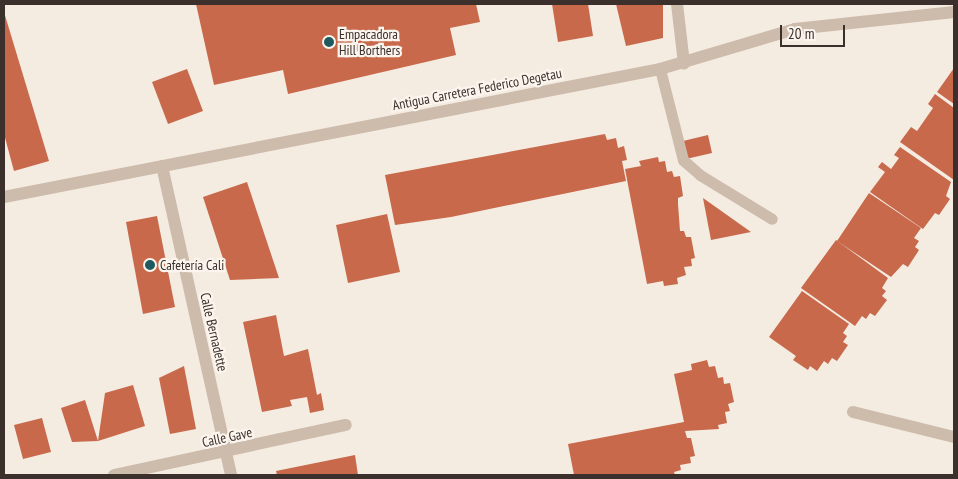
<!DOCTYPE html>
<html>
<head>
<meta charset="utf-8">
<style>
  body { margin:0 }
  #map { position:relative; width:958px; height:479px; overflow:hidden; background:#f4ebe1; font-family:"PT Sans Narrow",sans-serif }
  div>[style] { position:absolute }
  .building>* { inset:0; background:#c8694b }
  .service>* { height:11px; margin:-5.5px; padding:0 5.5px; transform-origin:5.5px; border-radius:5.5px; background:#cdbbac }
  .minor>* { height:12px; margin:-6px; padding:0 6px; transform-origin:6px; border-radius:6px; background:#cdbbac }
  .tertiary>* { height:12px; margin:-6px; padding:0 6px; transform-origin:6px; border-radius:6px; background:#cdbbac }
  .dots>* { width:14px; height:14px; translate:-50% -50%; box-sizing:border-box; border:2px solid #fbf5ee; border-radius:50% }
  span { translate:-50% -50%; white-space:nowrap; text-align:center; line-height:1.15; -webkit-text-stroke:4.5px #fbf5ee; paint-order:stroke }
  .poi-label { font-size:14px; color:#3b302b }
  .left { translate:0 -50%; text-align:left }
  .street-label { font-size:14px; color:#3b302b }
  .frame { position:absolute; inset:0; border:5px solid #3b302b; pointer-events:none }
  .scale { position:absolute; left:780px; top:25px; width:65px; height:22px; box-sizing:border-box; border:2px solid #3b302b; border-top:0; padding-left:6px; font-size:15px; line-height:18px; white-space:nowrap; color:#3b302b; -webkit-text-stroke:4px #fbf5ee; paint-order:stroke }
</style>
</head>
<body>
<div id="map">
  <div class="building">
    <div style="clip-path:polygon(196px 4px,476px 4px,480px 22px,450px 28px,456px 55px,288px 94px,283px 70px,214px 85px)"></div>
    <div style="clip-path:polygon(552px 4px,588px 4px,593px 36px,558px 42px)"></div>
    <div style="clip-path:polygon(616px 4px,663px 4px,663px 38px,626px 46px)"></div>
    <div style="clip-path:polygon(4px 12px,49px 161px,14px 171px,4px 134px)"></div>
    <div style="clip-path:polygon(954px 68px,954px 104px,937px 92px)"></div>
    <div style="clip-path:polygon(187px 69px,203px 111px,168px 124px,152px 82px)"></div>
    <div style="clip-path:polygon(935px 94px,954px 108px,954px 180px,900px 142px,911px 127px,917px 131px,933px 108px,928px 104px)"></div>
    <div style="clip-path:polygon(605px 134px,607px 140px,616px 138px,618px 148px,624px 146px,627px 160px,622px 161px,626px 181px,451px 217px,395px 225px,385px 175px)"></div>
    <div style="clip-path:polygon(708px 135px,712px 153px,686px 159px,683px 141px)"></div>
    <div style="clip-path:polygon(900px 147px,951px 182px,946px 196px,950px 199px,939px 215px,935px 213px,923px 229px,870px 192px,885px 172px,878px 167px,882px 162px,891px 169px,899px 158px,894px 155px)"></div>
    <div style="clip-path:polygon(658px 157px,659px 162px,665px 161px,667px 172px,672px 171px,674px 177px,680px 176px,683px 196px,678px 198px,678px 204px,680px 231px,684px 231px,686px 237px,691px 237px,695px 258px,691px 259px,692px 266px,684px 267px,686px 275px,677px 278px,678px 284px,664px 286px,663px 281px,647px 284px,625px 169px,641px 166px,639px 161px)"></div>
    <div style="clip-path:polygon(247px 182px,279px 278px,230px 280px,203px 197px)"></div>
    <div style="clip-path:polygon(869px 193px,921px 228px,914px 238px,919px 241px,915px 247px,919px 250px,908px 267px,903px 264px,891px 277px,837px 241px)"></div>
    <div style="clip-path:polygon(703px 198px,751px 232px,711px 240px)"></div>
    <div style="clip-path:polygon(387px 214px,400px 272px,348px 283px,336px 225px)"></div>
    <div style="clip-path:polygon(157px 216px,175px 307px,143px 314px,126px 222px)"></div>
    <div style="clip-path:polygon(836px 240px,888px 278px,882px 288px,886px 291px,882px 296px,887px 300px,875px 316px,870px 313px,866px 319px,862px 316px,855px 326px,801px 288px)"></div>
    <div style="clip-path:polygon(802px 291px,849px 324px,843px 333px,847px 336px,843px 342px,848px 345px,837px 361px,832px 358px,828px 364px,824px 361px,817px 371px,810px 366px,808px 370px,793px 360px,796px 356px,769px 337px)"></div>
    <div style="clip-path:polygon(276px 315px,284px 356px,308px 349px,317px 395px,321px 393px,324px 410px,310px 413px,307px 397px,290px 400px,292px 406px,262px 412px,243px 322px)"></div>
    <div style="clip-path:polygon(707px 360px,709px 367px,715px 366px,718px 378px,723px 377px,724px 384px,730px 383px,734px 402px,728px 404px,730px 411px,725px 412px,727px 423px,718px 425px,719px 429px,685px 431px,687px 438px,691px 438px,695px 456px,690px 457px,691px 463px,680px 465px,681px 470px,674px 472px,675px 475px,574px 475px,568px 444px,684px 422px,674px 374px,692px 370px,691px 364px)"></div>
    <div style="clip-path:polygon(184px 366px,196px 429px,170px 434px,159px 378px)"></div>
    <div style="clip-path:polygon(133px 385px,145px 426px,98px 441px,72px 442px,61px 408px,85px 400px,98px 441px,105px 393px)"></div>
    <div style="clip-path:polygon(42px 418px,51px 452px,23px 459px,14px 425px)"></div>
    <div style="clip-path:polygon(355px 455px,358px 475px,277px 475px,276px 471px)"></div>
  </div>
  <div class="service">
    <div style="left:660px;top:69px;width:94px;rotate:75.8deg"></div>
    <div style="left:683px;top:160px;width:23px;rotate:41deg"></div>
    <div style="left:700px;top:175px;width:84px;rotate:31.4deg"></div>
  </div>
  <div class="minor">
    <div style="left:677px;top:4px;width:60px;rotate:83.3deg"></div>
    <div style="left:162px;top:166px;width:317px;rotate:77.4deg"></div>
    <div style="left:853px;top:412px;width:104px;rotate:13.9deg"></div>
    <div style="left:114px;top:475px;width:237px;rotate:-12.2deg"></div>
  </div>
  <div class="tertiary">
    <div style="left:4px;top:197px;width:668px;rotate:-11.04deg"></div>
    <div style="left:660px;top:69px;width:141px;rotate:-16.5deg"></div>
    <div style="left:795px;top:29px;width:160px;rotate:-6.1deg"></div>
  </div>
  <div class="dots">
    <div style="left:329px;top:42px;background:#1f5a5e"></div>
    <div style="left:150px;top:265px;background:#1f5a5e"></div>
  </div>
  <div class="poi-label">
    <span class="left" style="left:339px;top:42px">Empacadora<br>Hill Borthers</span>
    <span class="left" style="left:160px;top:265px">Cafetería Cali</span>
  </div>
  <div class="street-label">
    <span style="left:477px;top:89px;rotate:-11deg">Antigua Carretera Federico Degetau</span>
    <span style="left:214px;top:332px;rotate:77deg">Calle Bernadette</span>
    <span style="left:227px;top:437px;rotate:-12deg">Calle Gave</span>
  </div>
  <div class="frame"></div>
  <div class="scale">20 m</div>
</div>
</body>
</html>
